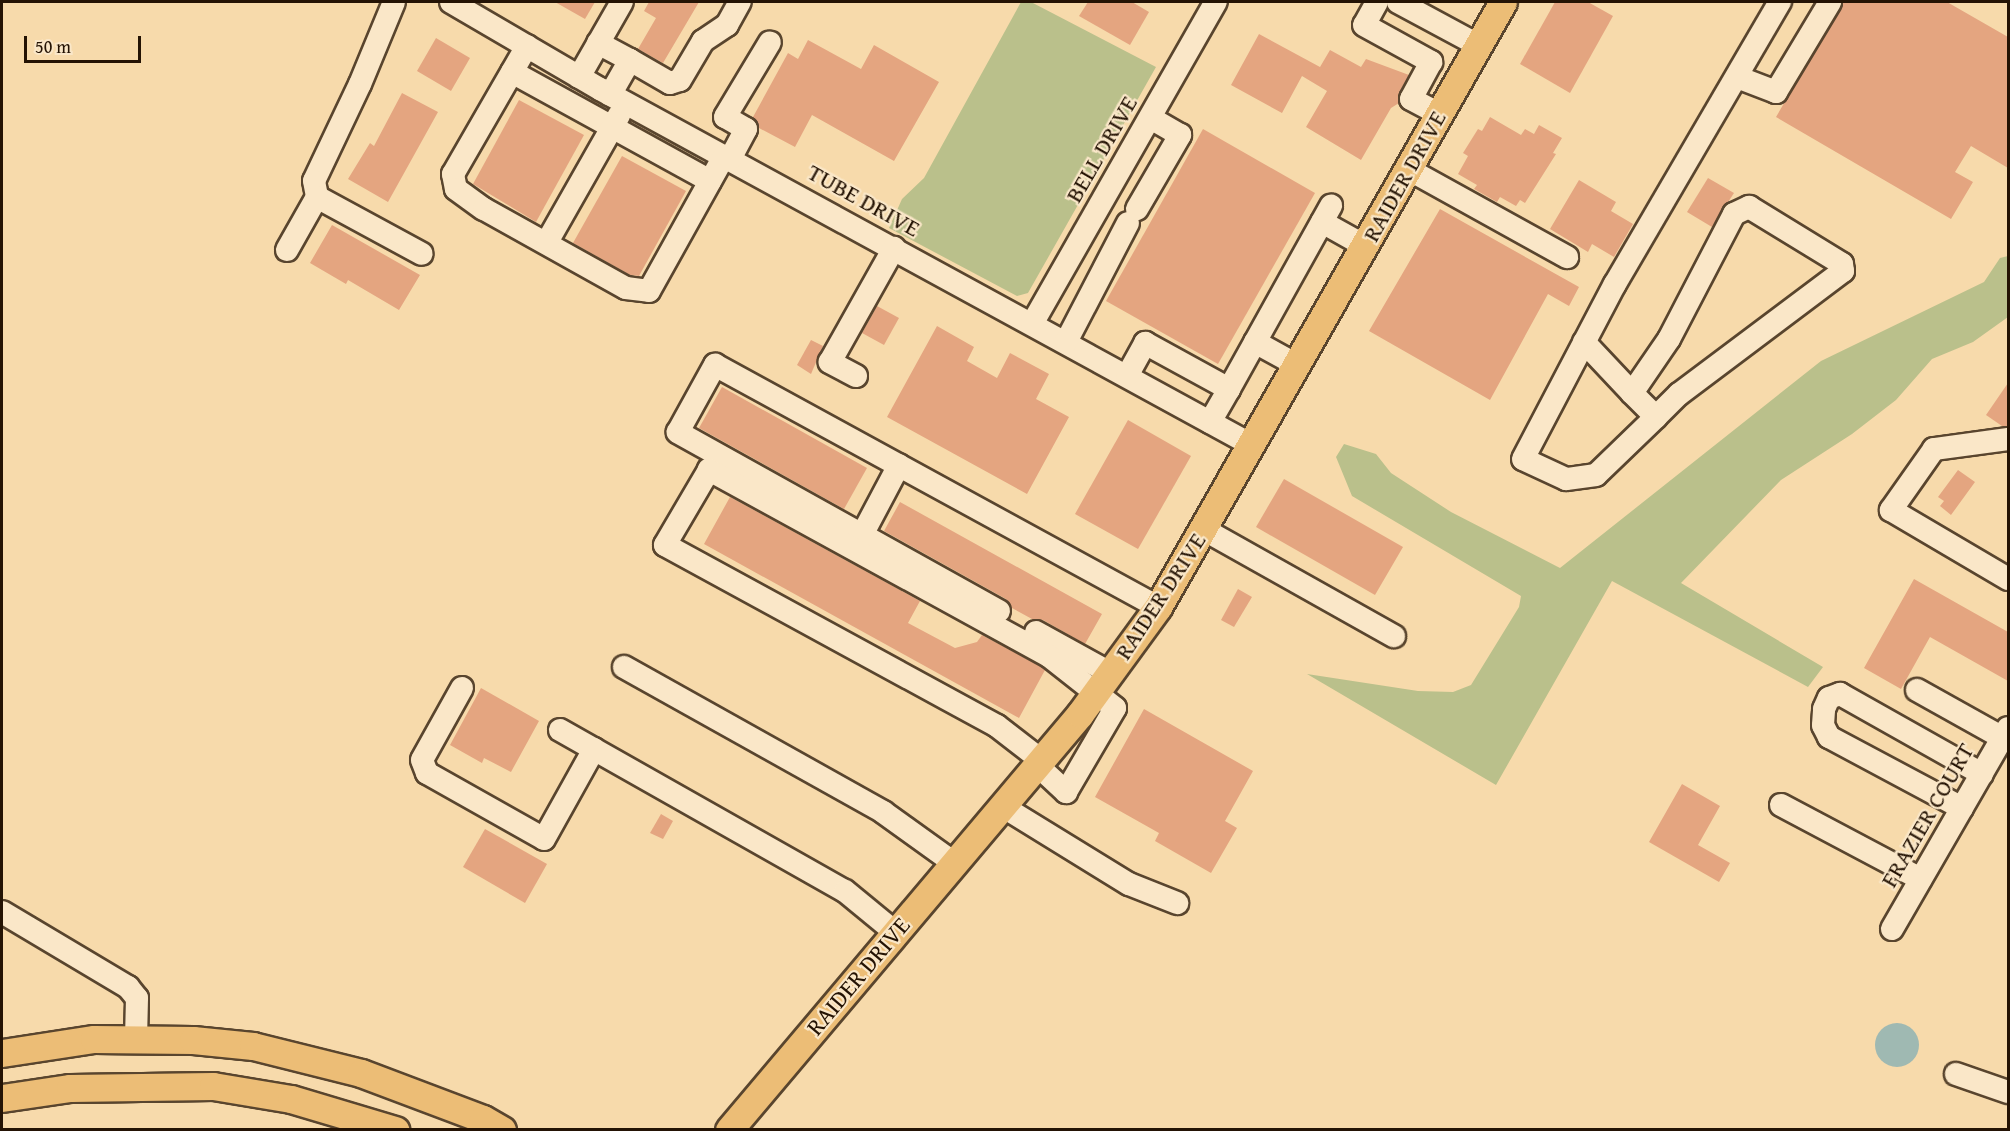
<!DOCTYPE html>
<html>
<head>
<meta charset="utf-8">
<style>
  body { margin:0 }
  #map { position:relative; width:2010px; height:1131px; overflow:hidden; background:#f7daab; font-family:"Gentium Book Plus",serif }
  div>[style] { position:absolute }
  .green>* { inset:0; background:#bac08b }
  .water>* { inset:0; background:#9fb9b2 }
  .round { border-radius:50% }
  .building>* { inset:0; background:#e4a580 }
  .roads { filter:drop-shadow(2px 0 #59452e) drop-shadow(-2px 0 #59452e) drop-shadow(0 2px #59452e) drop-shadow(0 -2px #59452e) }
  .minor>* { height:22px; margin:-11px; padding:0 11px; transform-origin:11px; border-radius:11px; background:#fae7c8 }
  .major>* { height:27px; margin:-13.5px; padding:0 13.5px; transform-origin:13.5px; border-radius:13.5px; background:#ecbd76 }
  span { translate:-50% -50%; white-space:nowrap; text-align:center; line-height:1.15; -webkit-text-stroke:4.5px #fae7c8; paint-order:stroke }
  .street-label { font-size:24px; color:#241304 }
  .frame { position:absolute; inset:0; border:3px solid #241304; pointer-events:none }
  .scale { position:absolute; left:24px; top:36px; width:117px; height:27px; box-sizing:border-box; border:3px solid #241304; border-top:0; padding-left:8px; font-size:18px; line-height:21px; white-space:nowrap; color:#241304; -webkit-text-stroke:4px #fae7c8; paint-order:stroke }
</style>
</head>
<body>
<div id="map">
  <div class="green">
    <div style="clip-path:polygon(1021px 2px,1031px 2px,1156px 67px,1028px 293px,1017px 296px,889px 228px,902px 199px,924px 178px)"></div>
    <div style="clip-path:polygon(2008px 256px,2008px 317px,1973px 342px,1932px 359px,1896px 400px,1852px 434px,1781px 480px,1681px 583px,1823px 667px,1808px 687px,1612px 581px,1496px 785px,1307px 674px,1418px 691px,1453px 692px,1471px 685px,1519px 607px,1521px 596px,1352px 496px,1336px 457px,1344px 444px,1376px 454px,1391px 473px,1451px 512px,1560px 568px,1821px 361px,1984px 282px,2000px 258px)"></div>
  </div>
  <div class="water">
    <div class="round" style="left:1875px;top:1023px;width:44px;height:44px"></div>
  </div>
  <div class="building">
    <div style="clip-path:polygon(555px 2px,595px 2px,585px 19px)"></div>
    <div style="clip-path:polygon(649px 2px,699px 2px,663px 63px,638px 49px,656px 18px,644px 11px)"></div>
    <div style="clip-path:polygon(1088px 2px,1132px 2px,1149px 12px,1130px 45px,1079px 16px)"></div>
    <div style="clip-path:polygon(1555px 2px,1588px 2px,1613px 16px,1570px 93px,1520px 64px)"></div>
    <div style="clip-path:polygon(1843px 2px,1947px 2px,2008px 37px,2008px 168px,1971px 146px,1955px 172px,1973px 182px,1951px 219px,1776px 117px)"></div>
    <div style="clip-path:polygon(1259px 34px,1320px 67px,1330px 50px,1361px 67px,1366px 59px,1409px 75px,1399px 93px,1399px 103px,1391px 108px,1361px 160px,1306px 127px,1327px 91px,1302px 76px,1282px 113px,1231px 85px)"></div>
    <div style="clip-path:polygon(436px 38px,470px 58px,451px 91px,417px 71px)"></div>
    <div style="clip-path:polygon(808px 40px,861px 69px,874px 45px,939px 82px,894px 161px,812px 115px,795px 147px,759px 128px,753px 117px,788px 53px,798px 59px)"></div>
    <div style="clip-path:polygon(402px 93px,438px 112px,388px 202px,348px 179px,370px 143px,374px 146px)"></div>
    <div style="clip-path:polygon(519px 100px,584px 135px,536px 222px,473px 184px)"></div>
    <div style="clip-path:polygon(1490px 117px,1521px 135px,1525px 129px,1534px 134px,1539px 125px,1562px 138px,1553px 153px,1556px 154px,1525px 203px,1520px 200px,1516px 206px,1500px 197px,1497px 202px,1474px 189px,1477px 185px,1458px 174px,1468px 156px,1463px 153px,1478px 129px,1482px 131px)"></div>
    <div style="clip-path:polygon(1203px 129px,1315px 193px,1218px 364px,1106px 301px)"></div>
    <div style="clip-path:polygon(622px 156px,686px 191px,639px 276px,630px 275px,573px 243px)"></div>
    <div style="clip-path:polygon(1708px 178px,1734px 193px,1712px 227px,1687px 212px)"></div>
    <div style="clip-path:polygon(1579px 180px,1616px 202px,1611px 211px,1633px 224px,1614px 257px,1592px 244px,1588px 252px,1550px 229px)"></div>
    <div style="clip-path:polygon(1440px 209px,1579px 287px,1569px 306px,1548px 294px,1490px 400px,1369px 331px)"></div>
    <div style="clip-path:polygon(332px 225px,420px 275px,399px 310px,348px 280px,346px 284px,310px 263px)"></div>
    <div style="clip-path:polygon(877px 306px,899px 318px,884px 345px,862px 333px)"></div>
    <div style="clip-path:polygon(937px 326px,974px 347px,967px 361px,997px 378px,1010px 353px,1049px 374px,1036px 399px,1069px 417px,1027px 494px,887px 417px)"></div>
    <div style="clip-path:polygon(811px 340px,823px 346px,811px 374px,797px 365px)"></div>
    <div style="clip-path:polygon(2008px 383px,2008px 426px,2002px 426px,1986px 415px)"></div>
    <div style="clip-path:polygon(722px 387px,867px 468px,844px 509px,699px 428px)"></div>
    <div style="clip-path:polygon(1128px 420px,1191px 456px,1138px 549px,1075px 514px)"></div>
    <div style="clip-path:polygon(1958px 470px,1975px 482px,1951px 515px,1940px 506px,1944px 501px,1938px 497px)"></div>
    <div style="clip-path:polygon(1284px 479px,1403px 547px,1375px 595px,1256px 527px)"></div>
    <div style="clip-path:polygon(730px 497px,920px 601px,908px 623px,955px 648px,977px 642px,982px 635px,1042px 667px,1045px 670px,1019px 718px,704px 544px)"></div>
    <div style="clip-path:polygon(900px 502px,1102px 614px,1085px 644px,1043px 620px,1032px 619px,1012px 608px,1006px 599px,884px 531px)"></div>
    <div style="clip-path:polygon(1914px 579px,2008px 632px,2008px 681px,1930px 637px,1901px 689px,1864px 668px)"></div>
    <div style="clip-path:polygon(1238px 589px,1252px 597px,1234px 627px,1221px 620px)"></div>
    <div style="clip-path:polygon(481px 688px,539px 721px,511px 772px,484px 758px,482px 763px,450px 745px)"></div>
    <div style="clip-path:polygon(1144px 709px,1253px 771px,1225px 821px,1237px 828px,1211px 873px,1155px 841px,1159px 833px,1095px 797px)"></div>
    <div style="clip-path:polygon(1682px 784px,1720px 806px,1698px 845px,1730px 863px,1719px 882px,1649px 842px)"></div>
    <div style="clip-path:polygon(661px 814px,673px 821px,663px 839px,650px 833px)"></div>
    <div style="clip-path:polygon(485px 829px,547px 864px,525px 903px,463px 867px)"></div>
  </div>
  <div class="roads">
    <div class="minor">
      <div style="left:394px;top:2px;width:89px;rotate:112.5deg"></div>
      <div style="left:360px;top:84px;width:107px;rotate:115.4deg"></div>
      <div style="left:314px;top:181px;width:16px;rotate:79deg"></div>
      <div style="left:317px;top:197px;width:119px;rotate:28.5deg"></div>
      <div style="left:451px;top:2px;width:173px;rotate:30.3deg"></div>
      <div style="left:600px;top:89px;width:743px;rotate:28.64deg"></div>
      <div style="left:1377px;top:2px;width:26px;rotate:119deg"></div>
      <div style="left:1364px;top:25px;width:77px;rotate:28.9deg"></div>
      <div style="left:1431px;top:62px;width:42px;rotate:118.4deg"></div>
      <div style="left:1411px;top:99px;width:32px;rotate:28deg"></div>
      <div style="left:1398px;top:2px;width:91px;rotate:28.3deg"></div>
      <div style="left:598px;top:43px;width:36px;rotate:28deg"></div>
      <div style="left:630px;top:60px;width:40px;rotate:119.7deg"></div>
      <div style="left:527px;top:46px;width:148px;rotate:120deg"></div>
      <div style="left:453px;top:174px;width:15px;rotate:79deg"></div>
      <div style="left:456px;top:189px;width:34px;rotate:36deg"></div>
      <div style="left:484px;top:209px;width:162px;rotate:29.1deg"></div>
      <div style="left:626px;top:288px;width:23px;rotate:7deg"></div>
      <div style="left:649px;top:291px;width:154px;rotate:-60.9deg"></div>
      <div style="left:630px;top:60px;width:46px;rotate:29.9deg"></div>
      <div style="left:670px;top:83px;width:10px;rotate:-17deg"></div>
      <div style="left:680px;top:80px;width:45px;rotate:-59.5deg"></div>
      <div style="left:703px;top:41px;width:29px;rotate:-34deg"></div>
      <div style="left:727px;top:25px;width:26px;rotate:-61deg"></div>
      <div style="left:512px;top:72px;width:226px;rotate:28.8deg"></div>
      <div style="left:579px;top:77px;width:86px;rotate:-60.2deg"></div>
      <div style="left:1737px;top:77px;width:42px;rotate:21deg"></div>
      <div style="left:1776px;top:92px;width:105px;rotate:-59deg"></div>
      <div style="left:730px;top:159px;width:34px;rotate:-62deg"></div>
      <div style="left:746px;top:129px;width:24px;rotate:-150deg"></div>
      <div style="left:725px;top:117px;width:87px;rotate:-59deg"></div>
      <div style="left:1408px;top:169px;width:182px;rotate:29deg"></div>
      <div style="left:1137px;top:209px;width:86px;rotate:-59.8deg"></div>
      <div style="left:1180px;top:135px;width:34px;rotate:-150deg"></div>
      <div style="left:1322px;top:222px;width:49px;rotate:29.2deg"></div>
      <div style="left:547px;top:242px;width:146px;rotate:-60.4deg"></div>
      <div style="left:287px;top:250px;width:61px;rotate:-60.5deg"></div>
      <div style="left:1032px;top:324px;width:371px;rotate:-60.3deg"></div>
      <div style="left:1066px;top:342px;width:134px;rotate:-62.5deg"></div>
      <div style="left:1255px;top:342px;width:48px;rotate:28.7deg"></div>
      <div style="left:1584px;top:342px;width:70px;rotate:46.7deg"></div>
      <div style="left:856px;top:376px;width:30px;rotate:-152deg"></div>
      <div style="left:830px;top:362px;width:131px;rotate:-60.7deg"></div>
      <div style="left:1127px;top:376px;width:38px;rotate:-61deg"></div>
      <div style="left:1145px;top:343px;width:96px;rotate:28.7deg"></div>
      <div style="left:1229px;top:389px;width:38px;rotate:120deg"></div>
      <div style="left:1229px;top:389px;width:210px;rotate:-60.9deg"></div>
      <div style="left:1656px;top:417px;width:34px;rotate:-135deg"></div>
      <div style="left:1632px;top:393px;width:65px;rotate:-55.6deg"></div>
      <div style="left:1669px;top:339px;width:141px;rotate:-62.5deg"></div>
      <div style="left:1734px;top:214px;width:17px;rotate:-25deg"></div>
      <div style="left:1749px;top:207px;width:109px;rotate:31.5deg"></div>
      <div style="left:1842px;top:264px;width:7px;rotate:82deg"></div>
      <div style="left:1843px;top:271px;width:205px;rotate:143.1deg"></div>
      <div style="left:1679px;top:394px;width:33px;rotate:135deg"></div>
      <div style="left:1656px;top:417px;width:83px;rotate:136deg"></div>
      <div style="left:1596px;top:475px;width:30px;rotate:172deg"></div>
      <div style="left:1566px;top:479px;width:47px;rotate:-155.1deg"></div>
      <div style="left:1523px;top:459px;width:198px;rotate:-62.3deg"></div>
      <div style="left:1615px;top:284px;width:327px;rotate:-59.7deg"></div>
      <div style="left:2008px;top:439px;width:75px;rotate:172.3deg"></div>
      <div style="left:1934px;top:449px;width:75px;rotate:125.2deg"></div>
      <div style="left:1891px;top:510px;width:136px;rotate:30.5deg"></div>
      <div style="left:1203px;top:529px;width:219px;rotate:29.3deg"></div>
      <div style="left:862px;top:535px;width:79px;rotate:-62.1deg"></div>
      <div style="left:999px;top:611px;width:368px;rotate:-150.9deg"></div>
      <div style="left:678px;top:432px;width:77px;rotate:-61.1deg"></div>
      <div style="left:715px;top:365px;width:505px;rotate:28.65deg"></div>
      <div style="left:1036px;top:632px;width:85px;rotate:29deg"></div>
      <div style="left:624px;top:667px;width:297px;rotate:29.2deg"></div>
      <div style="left:883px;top:812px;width:87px;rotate:35.7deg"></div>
      <div style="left:462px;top:688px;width:82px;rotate:119.1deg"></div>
      <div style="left:422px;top:760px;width:14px;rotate:69deg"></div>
      <div style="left:427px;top:773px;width:134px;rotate:29.4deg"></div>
      <div style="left:544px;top:839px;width:103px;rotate:-60.9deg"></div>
      <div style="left:1917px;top:690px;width:98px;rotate:29.2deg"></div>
      <div style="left:560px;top:730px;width:327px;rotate:29.5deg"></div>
      <div style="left:845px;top:891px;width:65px;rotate:39.4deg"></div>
      <div style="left:1037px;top:765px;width:40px;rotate:43deg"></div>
      <div style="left:1066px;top:792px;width:97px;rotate:-59.7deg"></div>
      <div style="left:1115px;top:708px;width:84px;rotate:-141.8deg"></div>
      <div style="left:1049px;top:656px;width:388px;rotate:-151.3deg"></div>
      <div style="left:709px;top:470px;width:87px;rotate:120.4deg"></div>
      <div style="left:665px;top:545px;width:378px;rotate:28.6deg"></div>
      <div style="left:997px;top:726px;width:56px;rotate:37.7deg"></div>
      <div style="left:1781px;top:805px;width:158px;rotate:27.9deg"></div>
      <div style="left:1002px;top:806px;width:149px;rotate:31.6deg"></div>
      <div style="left:1129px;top:884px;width:52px;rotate:21.6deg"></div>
      <div style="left:1962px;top:808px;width:151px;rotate:-151.9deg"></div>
      <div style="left:1829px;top:737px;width:13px;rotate:-117deg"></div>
      <div style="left:1823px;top:725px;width:16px;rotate:-86deg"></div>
      <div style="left:1824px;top:709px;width:12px;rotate:-66deg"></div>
      <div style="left:1829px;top:698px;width:12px;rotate:-20deg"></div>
      <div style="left:1840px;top:694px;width:163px;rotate:29.4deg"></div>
      <div style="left:2px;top:912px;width:147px;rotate:30.8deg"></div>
      <div style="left:128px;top:987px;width:14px;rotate:51deg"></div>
      <div style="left:137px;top:998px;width:42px;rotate:91.4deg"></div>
      <div style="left:1892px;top:929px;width:232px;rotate:-60deg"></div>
      <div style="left:1956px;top:1074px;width:55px;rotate:19.1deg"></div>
    </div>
    <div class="major">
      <div style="left:2px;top:1053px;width:93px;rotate:-8.7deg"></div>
      <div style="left:94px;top:1039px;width:99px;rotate:0.6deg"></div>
      <div style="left:193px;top:1040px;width:60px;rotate:5.7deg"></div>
      <div style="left:253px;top:1046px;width:111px;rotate:14deg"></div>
      <div style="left:361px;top:1073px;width:130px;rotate:20.7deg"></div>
      <div style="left:483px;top:1119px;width:22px;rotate:30deg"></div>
      <div style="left:2px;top:1098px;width:69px;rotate:-8.4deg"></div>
      <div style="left:70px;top:1088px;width:143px;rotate:-0.8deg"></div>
      <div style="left:213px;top:1086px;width:79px;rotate:9.5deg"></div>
      <div style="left:291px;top:1099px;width:109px;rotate:16.6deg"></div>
      <div style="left:729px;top:1130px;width:544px;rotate:-49.84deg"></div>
      <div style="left:1080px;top:714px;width:132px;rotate:-53.9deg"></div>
      <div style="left:1158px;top:607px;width:696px;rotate:-60.31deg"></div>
    </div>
  </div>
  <div class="street-label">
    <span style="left:1101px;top:149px;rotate:-60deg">BELL DRIVE</span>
    <span style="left:1404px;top:176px;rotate:-61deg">RAIDER DRIVE</span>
    <span style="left:864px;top:200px;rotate:29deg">TUBE DRIVE</span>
    <span style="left:1160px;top:596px;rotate:-57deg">RAIDER DRIVE</span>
    <span style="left:1927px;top:815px;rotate:-60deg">FRAZIER COURT</span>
    <span style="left:858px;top:976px;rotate:-50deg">RAIDER DRIVE</span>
  </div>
  <div class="frame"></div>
  <div class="scale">50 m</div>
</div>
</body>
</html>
